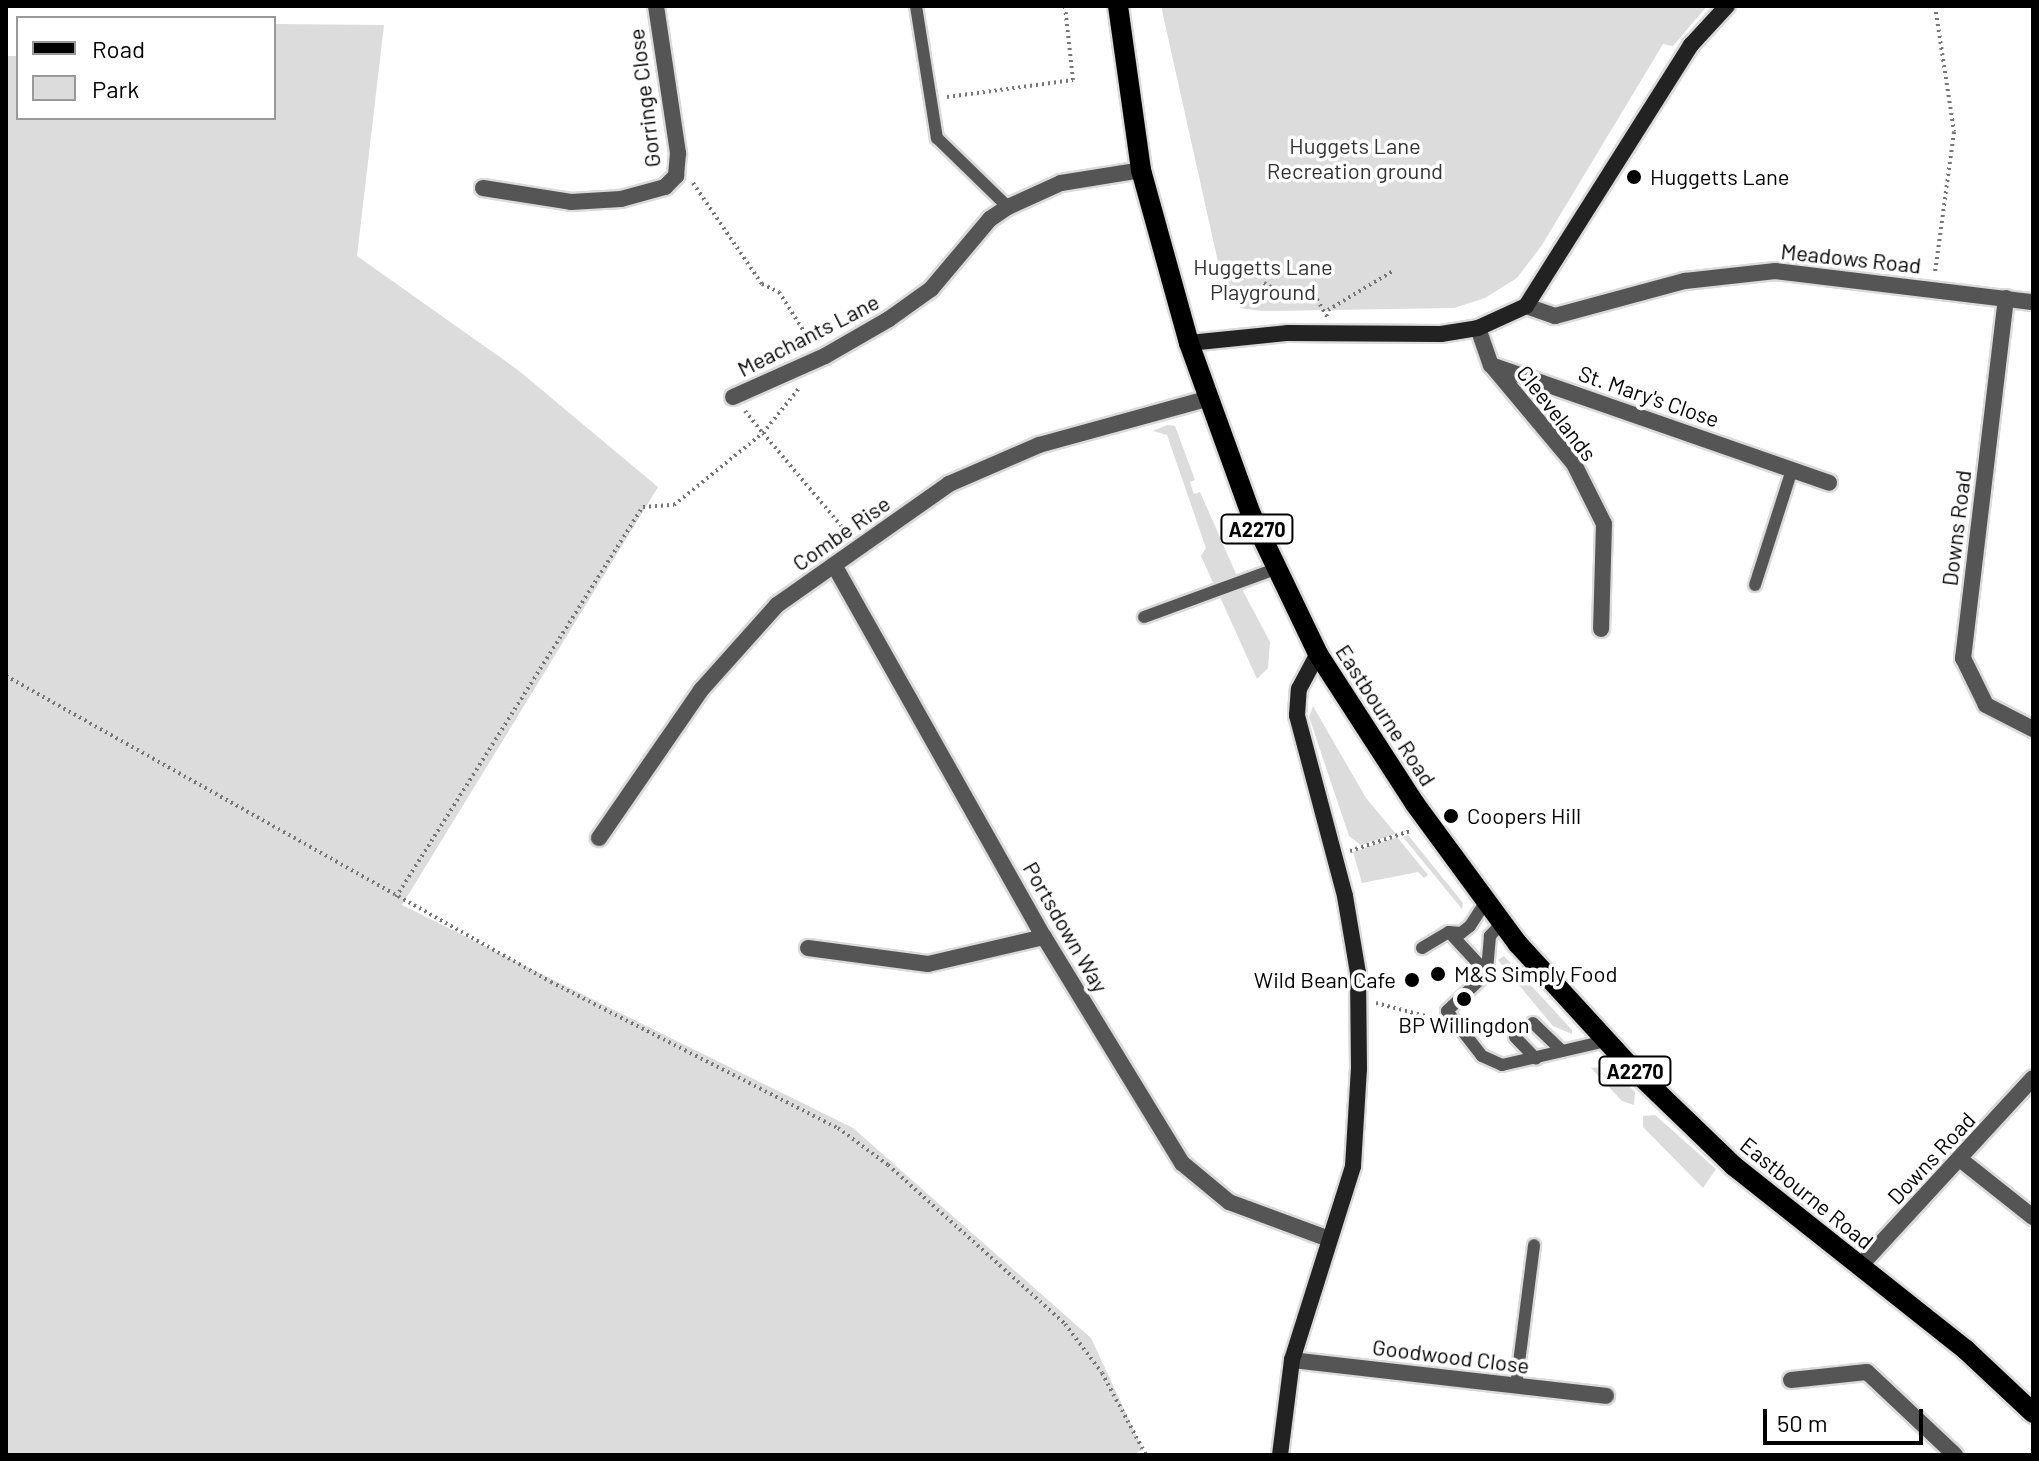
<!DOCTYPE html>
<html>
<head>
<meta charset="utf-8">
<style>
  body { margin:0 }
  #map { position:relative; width:2039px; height:1461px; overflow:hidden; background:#fff; font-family:Barlow,sans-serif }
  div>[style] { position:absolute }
  .green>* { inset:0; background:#dcdcdc }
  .path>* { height:4px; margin-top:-2px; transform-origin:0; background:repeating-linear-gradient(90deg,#777 0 2px,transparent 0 6px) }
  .roads { filter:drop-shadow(2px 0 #dbdbdb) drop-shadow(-2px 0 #dbdbdb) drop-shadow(0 2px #dbdbdb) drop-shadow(0 -2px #dbdbdb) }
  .lane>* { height:12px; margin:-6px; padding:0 6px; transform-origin:6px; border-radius:6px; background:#555 }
  .street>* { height:16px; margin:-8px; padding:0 8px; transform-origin:8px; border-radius:8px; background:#555 }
  .secondary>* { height:16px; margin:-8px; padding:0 8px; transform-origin:8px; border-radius:8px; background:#222 }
  .primary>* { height:20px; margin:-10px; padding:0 10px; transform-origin:10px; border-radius:10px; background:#000 }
  .dots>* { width:22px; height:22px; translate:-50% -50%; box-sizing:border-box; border:4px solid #fff; border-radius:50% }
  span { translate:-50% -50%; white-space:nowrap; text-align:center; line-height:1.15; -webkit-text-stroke:7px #fff; paint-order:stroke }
  .shield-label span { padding:2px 6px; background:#fff; border:2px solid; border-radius:6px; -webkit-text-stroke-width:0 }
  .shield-label { font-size:20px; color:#000; font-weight:700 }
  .street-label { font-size:22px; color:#000 }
  .park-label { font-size:22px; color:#333 }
  .poi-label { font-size:22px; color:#000 }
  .left { translate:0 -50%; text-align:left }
  .right { translate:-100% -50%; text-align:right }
  .frame { position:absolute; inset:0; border:8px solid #000; pointer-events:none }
  .legend { position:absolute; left:16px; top:16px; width:260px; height:104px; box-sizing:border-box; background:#fff; border:2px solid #999; margin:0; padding:10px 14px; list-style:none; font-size:24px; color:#000 }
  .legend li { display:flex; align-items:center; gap:16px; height:40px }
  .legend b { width:40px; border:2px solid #999 }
  .scale { position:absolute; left:1763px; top:1409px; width:160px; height:36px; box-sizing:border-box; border:4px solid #000; border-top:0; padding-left:10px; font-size:24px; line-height:28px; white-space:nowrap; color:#000; -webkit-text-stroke:6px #fff; paint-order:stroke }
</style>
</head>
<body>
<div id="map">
  <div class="green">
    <div style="clip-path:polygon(1161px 6px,1707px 6px,1673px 46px,1663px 44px,1542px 245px,1517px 278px,1485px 298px,1454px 308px,1262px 311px,1240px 308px,1222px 280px)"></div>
    <div style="clip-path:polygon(274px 24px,384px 25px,357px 256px,518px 370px,658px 487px,402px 905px,853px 1128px,1091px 1338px,1143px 1450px,1131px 1455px,6px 1455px,6px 56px,18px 56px,18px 118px,274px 118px)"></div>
    <div style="clip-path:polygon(1167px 425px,1175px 426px,1195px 480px,1190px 482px,1194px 494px,1200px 492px,1237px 576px,1215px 587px,1201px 556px,1206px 548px,1167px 435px,1153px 431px)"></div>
    <div style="clip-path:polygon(1242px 589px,1270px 642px,1268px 668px,1257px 679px,1220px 597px)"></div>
    <div style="clip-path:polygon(1313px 706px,1366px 798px,1396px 834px,1361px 845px,1349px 836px,1309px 717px)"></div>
    <div style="clip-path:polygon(1408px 835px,1463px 903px,1462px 909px,1403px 837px)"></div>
    <div style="clip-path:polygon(1397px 837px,1428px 875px,1424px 878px,1418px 872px,1362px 883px,1353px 852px)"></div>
    <div style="clip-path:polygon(1504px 956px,1572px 1030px,1572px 1034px,1553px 1026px,1498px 960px)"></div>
    <div style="clip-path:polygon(1610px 1066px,1635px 1092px,1634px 1105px,1622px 1101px,1591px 1068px)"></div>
    <div style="clip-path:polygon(1655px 1115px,1716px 1169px,1703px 1188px,1643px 1127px,1643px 1116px)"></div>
  </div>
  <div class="path">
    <div style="left:1935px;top:6px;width:127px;rotate:81.4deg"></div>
    <div style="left:1954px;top:132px;width:142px;rotate:97.7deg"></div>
    <div style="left:947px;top:97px;width:127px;rotate:-7.7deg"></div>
    <div style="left:1073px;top:80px;width:74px;rotate:-96.2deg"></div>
    <div style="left:693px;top:183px;width:122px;rotate:55.7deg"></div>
    <div style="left:762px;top:284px;width:19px;rotate:25deg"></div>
    <div style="left:779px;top:292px;width:62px;rotate:57.6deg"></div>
    <div style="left:1264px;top:283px;width:14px;rotate:30deg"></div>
    <div style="left:1276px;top:290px;width:38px;rotate:6deg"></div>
    <div style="left:1314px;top:294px;width:28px;rotate:60deg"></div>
    <div style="left:1328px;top:310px;width:76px;rotate:-31deg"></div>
    <div style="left:745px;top:411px;width:28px;rotate:51deg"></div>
    <div style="left:763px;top:433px;width:59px;rotate:-51.2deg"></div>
    <div style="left:6px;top:676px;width:625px;rotate:29.31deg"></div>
    <div style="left:551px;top:982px;width:322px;rotate:27deg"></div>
    <div style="left:838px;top:1128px;width:62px;rotate:36.5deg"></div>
    <div style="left:888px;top:1165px;width:238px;rotate:41.9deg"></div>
    <div style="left:1065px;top:1324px;width:61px;rotate:52.9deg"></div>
    <div style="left:1102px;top:1373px;width:93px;rotate:61.8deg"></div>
    <div style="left:1350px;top:851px;width:63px;rotate:-18.4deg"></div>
    <div style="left:396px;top:897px;width:462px;rotate:-57.7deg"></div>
    <div style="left:643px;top:507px;width:31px;rotate:-4deg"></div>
    <div style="left:674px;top:505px;width:114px;rotate:-39deg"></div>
    <div style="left:763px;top:433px;width:133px;rotate:49.9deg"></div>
    <div style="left:1376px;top:1003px;width:55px;rotate:14.8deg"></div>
  </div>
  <div class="roads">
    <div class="lane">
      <div style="left:916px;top:6px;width:134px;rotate:81deg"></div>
      <div style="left:937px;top:138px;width:99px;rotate:44.2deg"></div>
      <div style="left:1755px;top:585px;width:121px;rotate:-72.2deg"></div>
      <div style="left:1144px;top:617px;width:140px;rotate:-20.1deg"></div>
      <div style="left:1502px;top:923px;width:18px;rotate:133deg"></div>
      <div style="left:1490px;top:936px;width:37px;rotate:95deg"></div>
      <div style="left:1487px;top:973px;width:55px;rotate:136.5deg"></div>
      <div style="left:1447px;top:1011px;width:57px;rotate:52.1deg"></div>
      <div style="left:1482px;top:1056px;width:22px;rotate:24deg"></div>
      <div style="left:1502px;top:1065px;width:107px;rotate:-13deg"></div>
      <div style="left:1449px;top:932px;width:12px;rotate:5deg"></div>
      <div style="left:1461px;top:933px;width:11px;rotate:-38deg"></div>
      <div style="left:1470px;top:926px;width:30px;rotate:-57deg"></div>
      <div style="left:1422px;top:948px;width:31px;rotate:-31deg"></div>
      <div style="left:1449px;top:932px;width:56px;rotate:47.2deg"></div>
      <div style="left:1533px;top:1023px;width:40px;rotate:44deg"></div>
      <div style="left:1515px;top:1037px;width:30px;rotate:46deg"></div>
      <div style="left:1516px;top:1386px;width:142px;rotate:-82.7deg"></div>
    </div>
    <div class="street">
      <div style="left:483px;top:188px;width:89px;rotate:9deg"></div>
      <div style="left:571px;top:202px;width:50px;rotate:-3.4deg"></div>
      <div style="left:621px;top:199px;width:46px;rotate:-15.3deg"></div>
      <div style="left:665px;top:187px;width:16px;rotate:-45deg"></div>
      <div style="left:676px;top:176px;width:23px;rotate:-85deg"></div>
      <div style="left:678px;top:153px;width:149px;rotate:-98.5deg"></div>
      <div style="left:2006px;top:298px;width:363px;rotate:96.8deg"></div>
      <div style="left:1963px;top:658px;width:52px;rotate:63.9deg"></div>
      <div style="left:1986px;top:705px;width:53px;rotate:27.1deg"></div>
      <div style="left:1526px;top:306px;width:31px;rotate:19deg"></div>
      <div style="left:1555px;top:316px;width:135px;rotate:-15.1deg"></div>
      <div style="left:1685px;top:281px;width:91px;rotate:-6.3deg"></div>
      <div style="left:1775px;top:271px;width:260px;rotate:6.9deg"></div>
      <div style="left:1478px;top:328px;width:39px;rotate:71deg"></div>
      <div style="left:1491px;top:365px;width:358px;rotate:19.2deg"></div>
      <div style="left:1493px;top:367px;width:126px;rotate:50.1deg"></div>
      <div style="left:1574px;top:464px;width:67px;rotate:63.4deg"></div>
      <div style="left:1604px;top:524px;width:105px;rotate:91.6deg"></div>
      <div style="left:733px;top:397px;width:101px;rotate:-24deg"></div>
      <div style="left:825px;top:356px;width:74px;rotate:-30deg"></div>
      <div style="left:889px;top:319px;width:52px;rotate:-35.5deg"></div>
      <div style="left:931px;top:289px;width:92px;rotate:-49.9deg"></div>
      <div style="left:990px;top:219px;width:22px;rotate:-34deg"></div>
      <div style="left:1008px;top:207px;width:58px;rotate:-24.4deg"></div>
      <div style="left:1061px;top:183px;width:81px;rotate:-9.2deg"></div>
      <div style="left:834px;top:565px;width:427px;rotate:60.6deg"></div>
      <div style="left:1044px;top:937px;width:265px;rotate:58.6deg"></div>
      <div style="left:1182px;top:1163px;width:61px;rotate:39.7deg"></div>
      <div style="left:1229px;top:1202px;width:107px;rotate:20.3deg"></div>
      <div style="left:599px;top:838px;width:180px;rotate:-55.4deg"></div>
      <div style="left:701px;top:690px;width:114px;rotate:-48.2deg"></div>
      <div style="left:777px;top:605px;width:210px;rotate:-35.1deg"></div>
      <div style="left:949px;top:484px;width:98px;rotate:-23.4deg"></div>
      <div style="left:1039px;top:445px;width:173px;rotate:-15.4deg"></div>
      <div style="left:808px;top:948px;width:121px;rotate:7.6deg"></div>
      <div style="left:928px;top:964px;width:119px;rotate:-13.1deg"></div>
      <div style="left:1961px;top:1160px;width:92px;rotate:38.4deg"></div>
      <div style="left:1860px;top:1266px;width:255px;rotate:-47.4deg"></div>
      <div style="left:1292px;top:1360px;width:316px;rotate:6.5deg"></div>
      <div style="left:1791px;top:1380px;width:76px;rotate:-6deg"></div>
      <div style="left:1867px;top:1372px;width:121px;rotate:43.3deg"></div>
    </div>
    <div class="secondary">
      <div style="left:1189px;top:343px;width:100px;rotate:-5.8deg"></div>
      <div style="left:1288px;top:333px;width:153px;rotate:0.4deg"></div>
      <div style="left:1441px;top:334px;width:37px;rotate:-9deg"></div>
      <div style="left:1478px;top:328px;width:53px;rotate:-24.6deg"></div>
      <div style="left:1526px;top:306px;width:309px;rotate:-57.7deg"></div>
      <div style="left:1691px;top:45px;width:53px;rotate:-47.3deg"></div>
      <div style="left:1280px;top:1455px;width:96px;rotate:-82.8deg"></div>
      <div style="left:1292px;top:1360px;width:203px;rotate:-72.5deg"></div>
      <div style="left:1353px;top:1166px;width:97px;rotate:-86.5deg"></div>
      <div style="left:1359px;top:1069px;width:96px;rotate:-90.6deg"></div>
      <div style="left:1358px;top:973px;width:78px;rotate:-99.6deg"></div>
      <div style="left:1345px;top:896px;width:187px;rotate:-104.9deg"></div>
      <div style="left:1297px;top:715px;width:26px;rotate:-86deg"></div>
      <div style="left:1299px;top:689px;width:40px;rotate:-62deg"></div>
    </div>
    <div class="primary">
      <div style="left:1118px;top:6px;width:166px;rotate:82deg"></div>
      <div style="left:1141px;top:170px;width:180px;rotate:74.5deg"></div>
      <div style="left:1189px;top:343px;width:182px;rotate:70.1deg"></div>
      <div style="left:1251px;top:514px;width:155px;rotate:64.4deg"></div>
      <div style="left:1318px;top:654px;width:179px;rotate:57.1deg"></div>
      <div style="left:1415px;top:804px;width:174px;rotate:53.7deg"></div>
      <div style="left:1518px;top:944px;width:164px;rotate:47.5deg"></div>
      <div style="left:1629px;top:1065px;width:146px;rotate:43.9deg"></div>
      <div style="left:1734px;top:1166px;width:296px;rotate:38.4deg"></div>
      <div style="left:1966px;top:1350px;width:92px;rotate:43.2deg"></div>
    </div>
  </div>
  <div class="dots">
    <div style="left:1634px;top:177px;background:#000"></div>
    <div style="left:1451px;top:816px;background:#000"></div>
    <div style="left:1438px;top:974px;background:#000"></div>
    <div style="left:1412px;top:980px;background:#000"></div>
    <div style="left:1464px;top:999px;background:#000"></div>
  </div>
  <div class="shield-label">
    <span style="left:1257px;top:529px">A2270</span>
    <span style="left:1635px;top:1071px">A2270</span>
  </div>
  <div class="street-label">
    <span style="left:644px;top:98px;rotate:-97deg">Gorringe Close</span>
    <span style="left:1851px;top:258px;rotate:6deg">Meadows Road</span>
    <span style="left:808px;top:335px;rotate:-27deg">Meachants Lane</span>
    <span style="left:1649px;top:396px;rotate:19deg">St. Mary's Close</span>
    <span style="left:1557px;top:413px;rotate:52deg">Cleevelands</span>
    <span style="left:1956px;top:528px;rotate:-83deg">Downs Road</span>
    <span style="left:841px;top:533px;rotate:-35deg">Combe Rise</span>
    <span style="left:1386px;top:715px;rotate:57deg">Eastbourne Road</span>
    <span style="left:1066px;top:927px;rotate:60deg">Portsdown Way</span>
    <span style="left:1931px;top:1158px;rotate:-47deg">Downs Road</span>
    <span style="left:1807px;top:1193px;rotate:39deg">Eastbourne Road</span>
    <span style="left:1451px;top:1356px;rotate:7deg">Goodwood Close</span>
  </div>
  <div class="park-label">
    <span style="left:1355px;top:158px">Huggets Lane<br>Recreation ground</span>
    <span style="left:1263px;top:279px">Huggetts Lane<br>Playground</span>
  </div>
  <div class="poi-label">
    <span class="left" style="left:1650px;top:177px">Huggetts Lane</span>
    <span class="left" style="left:1467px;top:816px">Coopers Hill</span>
    <span class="left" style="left:1454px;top:974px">M&amp;S Simply Food</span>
    <span class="right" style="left:1396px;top:980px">Wild Bean Cafe</span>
    <span style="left:1464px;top:1025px">BP Willingdon</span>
  </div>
  <div class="frame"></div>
  <ul class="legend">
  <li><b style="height:10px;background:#000"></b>Road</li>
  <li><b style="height:22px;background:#dcdcdc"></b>Park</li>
  </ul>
  <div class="scale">50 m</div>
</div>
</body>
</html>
